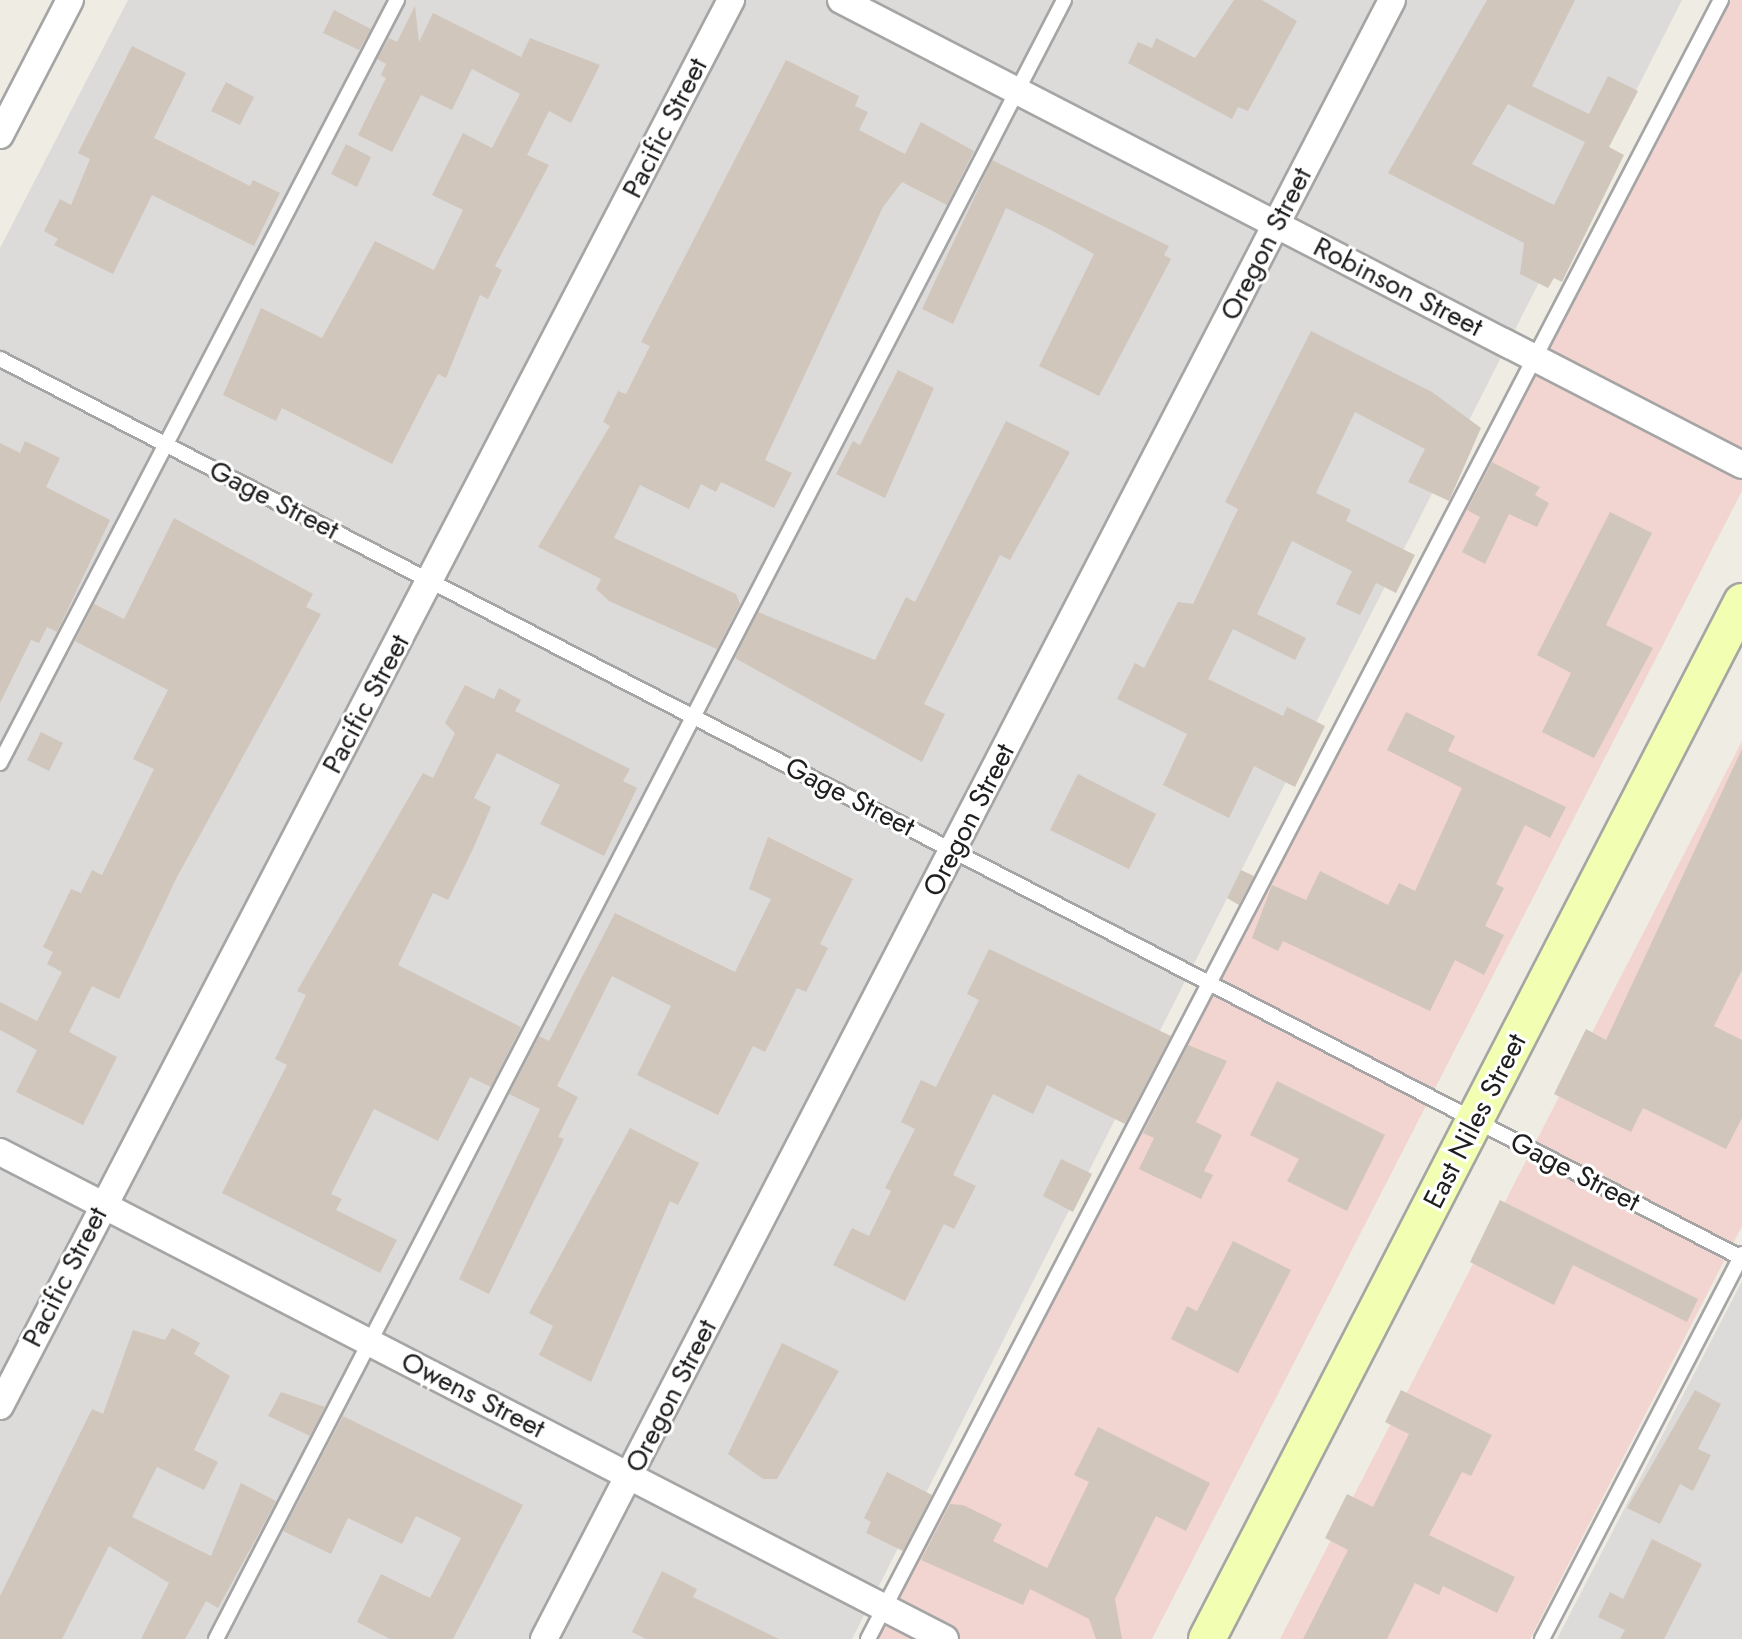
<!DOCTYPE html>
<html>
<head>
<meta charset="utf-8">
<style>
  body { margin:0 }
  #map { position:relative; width:1742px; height:1639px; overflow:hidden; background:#efede3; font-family:Jost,sans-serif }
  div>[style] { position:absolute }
  .residential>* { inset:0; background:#dcdbda }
  .commercial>* { inset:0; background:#f2d5d0 }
  .building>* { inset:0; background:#d0c6bb }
  .roads { filter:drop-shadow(2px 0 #a5a5a5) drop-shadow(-2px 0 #a5a5a5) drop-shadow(0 2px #a5a5a5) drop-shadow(0 -2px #a5a5a5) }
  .service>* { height:14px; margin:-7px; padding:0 7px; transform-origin:7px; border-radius:7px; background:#fff }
  .minor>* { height:26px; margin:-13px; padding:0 13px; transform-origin:13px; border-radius:13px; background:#fff }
  .secondary>* { height:36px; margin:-18px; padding:0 18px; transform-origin:18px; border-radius:18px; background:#f2feb2 }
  span { translate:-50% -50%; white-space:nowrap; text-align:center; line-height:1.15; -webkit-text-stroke:6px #fff; paint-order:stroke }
  .street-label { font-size:28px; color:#1e1e1e }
</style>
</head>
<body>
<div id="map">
  <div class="residential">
    <div style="clip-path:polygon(128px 0,1682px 0,852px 1639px,0 1639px,0 248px)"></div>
    <div style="clip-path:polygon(1742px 1281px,1742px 1639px,1557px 1639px)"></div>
  </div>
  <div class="commercial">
    <div style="clip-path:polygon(1731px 0,1742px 0,1742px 491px,1152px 1639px,876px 1639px)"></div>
    <div style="clip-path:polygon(1742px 741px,1742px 1226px,1530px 1639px,1280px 1639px)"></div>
  </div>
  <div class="building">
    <div style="clip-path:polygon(1234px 0,1262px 0,1297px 21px,1248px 111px,1238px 107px,1232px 119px,1128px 63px,1138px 42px,1152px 48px,1156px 38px,1195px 58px)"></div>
    <div style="clip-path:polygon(evenodd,1487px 0,1575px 0,1532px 86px,1589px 114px,1608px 76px,1638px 91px,1609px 147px,1624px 155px,1562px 282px,1554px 278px,1548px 288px,1520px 274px,1524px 243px,1388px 173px,1487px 0,1508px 104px,1585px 142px,1554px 205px,1472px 164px,1508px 104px)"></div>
    <div style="clip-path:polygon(415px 6px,419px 42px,433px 13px,521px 57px,530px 38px,600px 65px,571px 123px,549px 111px,527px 155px,549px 165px,495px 266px,502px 270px,488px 299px,480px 295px,446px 378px,438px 374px,392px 464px,282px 408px,276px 421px,223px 395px,261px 308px,322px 338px,375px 241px,434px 270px,463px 210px,432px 195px,463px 133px,492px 148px,520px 94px,472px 69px,452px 110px,421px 95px,392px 152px,358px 135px,386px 78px,381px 75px,386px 64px,377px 59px,389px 38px,397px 42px)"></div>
    <div style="clip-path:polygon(334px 10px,371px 29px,359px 50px,323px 33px)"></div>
    <div style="clip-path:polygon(132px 46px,186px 73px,154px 138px,250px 186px,253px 180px,280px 193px,254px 246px,152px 195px,113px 274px,54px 245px,58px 239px,44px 231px,60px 199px,71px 205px,90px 159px,78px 153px)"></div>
    <div style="clip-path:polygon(786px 60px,859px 96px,855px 106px,868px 112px,859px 130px,905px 154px,921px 122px,974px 151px,947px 205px,902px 182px,883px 207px,765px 460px,792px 473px,774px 508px,721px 482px,716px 492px,701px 484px,689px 509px,640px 485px,614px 538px,736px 594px,740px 604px,717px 649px,609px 601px,596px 589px,601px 579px,538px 547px,610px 426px,603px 422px,618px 391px,626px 394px,650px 346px,641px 342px)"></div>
    <div style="clip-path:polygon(226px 82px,254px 97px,240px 125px,211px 111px)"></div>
    <div style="clip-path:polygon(346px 144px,371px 157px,357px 187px,331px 174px)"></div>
    <div style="clip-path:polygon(992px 160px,1169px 246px,1164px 255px,1171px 259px,1099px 396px,1039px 366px,1094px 254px,1049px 229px,1006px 208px,953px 324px,922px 309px)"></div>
    <div style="clip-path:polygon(1311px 331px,1432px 392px,1481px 428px,1449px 501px,1408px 482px,1425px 449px,1355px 412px,1316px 493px,1351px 510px,1346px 521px,1415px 555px,1396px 593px,1376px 583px,1360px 615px,1336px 604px,1352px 571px,1292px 541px,1257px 614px,1306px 638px,1295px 660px,1233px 629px,1208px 679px,1283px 716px,1287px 707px,1325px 726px,1295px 787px,1254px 766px,1229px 818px,1163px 785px,1187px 734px,1117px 699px,1135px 663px,1144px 668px,1178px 602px,1193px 604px,1238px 509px,1225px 502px)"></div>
    <div style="clip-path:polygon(898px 370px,934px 388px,885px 498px,836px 474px,853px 441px,860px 445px)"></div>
    <div style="clip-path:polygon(1006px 421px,1070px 452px,1010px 560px,1000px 555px,924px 704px,945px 714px,922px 762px,735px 658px,758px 612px,875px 660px,906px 597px,915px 602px)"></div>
    <div style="clip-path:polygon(25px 441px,60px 458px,46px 487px,110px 520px,57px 632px,47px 627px,39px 643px,31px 640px,0 703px,0 443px,20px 453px)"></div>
    <div style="clip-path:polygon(1492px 462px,1540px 487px,1535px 495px,1549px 503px,1537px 527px,1509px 514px,1485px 564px,1462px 552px,1480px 517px,1467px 510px)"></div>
    <div style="clip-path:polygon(1610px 512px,1652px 533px,1606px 625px,1653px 648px,1594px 758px,1542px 732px,1571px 673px,1537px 655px)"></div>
    <div style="clip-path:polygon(174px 518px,313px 594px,306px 607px,321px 614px,177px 877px,119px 999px,92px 986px,69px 1032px,117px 1057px,83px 1125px,16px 1092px,37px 1050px,0 1030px,0 1002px,37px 1021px,62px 972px,47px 964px,53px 952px,43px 947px,71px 889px,81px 893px,92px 870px,102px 875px,154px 769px,133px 759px,168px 690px,75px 641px,94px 604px,124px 619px)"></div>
    <div style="clip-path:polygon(465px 685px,494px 699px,499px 688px,521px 700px,515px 711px,630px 769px,623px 781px,637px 788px,604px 856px,540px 824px,560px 785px,497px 753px,474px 798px,491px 807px,473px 849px,448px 900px,433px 893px,398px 965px,521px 1027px,491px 1087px,470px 1077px,438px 1141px,374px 1109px,331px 1194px,342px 1199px,336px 1210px,397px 1240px,380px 1273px,222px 1193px,287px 1065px,275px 1059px,306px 995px,297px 991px,423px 773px,433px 778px,455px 733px,445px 723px)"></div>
    <div style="clip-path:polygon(1406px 712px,1455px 736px,1448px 751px,1566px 807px,1550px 838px,1525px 825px,1496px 884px,1504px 888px,1485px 926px,1504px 935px,1484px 975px,1455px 960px,1430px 1011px,1283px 941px,1278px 951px,1252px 938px,1272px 885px,1306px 900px,1320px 871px,1388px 905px,1399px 883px,1415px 891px,1462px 788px,1387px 750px)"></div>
    <div style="clip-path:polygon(41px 732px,63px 743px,49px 771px,27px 760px)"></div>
    <div style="clip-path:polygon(1742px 749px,1742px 970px,1714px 1026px,1742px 1040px,1742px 1118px,1726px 1149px,1643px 1108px,1631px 1132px,1554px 1094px,1586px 1029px,1606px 1040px)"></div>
    <div style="clip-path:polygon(1078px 774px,1156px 814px,1129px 869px,1050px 830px)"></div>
    <div style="clip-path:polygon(768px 837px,853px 879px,820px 944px,828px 948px,806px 992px,797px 988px,765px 1052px,753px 1046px,718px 1115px,637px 1075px,671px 1006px,612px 976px,557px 1086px,578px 1097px,558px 1137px,564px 1139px,489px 1294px,459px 1279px,540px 1109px,509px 1094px,539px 1036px,549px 1041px,615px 913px,735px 972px,771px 899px,749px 889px)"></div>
    <div style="clip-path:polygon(1241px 870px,1254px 876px,1239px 905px,1227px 898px)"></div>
    <div style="clip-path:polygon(989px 949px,1171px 1036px,1125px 1124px,1047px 1085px,1033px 1114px,993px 1094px,953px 1175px,976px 1186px,954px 1229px,944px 1224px,905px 1301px,833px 1265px,852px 1228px,869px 1236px,891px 1191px,885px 1188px,915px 1129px,901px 1122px,921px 1080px,936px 1087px,979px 1000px,967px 994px)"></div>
    <div style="clip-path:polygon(1188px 1045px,1227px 1061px,1196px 1122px,1222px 1135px,1204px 1171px,1213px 1175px,1201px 1199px,1139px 1169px,1154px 1138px,1143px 1133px)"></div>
    <div style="clip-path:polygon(1277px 1081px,1385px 1135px,1347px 1211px,1287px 1181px,1299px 1159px,1250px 1135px)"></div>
    <div style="clip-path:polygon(630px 1128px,699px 1163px,678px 1205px,670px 1201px,591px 1382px,539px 1355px,553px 1326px,529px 1313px)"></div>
    <div style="clip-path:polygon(1061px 1159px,1092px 1174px,1073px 1212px,1043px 1196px)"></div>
    <div style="clip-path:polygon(1500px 1200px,1698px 1299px,1687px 1322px,1573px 1265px,1554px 1305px,1470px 1262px)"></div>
    <div style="clip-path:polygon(1233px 1241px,1291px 1270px,1238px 1373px,1171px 1339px,1187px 1306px,1197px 1311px)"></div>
    <div style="clip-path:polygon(172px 1328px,200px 1343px,194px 1354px,230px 1376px,194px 1450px,218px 1462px,204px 1490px,157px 1467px,132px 1517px,211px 1556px,241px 1483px,276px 1501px,265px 1522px,218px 1608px,206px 1601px,185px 1639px,141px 1639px,169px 1583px,109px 1546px,62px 1639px,0 1639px,0 1596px,92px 1409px,103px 1414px,133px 1330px,165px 1340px)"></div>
    <div style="clip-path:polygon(782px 1343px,839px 1371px,777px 1479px,763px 1479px,728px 1454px)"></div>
    <div style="clip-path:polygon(1401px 1390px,1492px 1435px,1471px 1476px,1462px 1472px,1429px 1535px,1515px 1577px,1497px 1613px,1443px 1586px,1439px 1595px,1415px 1583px,1387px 1639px,1303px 1639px,1348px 1550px,1325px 1538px,1347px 1494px,1373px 1507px,1409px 1434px,1385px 1422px)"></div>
    <div style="clip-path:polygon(1695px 1390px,1721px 1404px,1698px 1449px,1711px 1455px,1693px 1491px,1680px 1484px,1660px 1524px,1627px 1508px)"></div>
    <div style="clip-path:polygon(281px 1392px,325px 1407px,310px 1436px,268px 1416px)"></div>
    <div style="clip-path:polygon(343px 1416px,523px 1505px,453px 1639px,390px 1639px,357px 1622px,381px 1574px,430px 1598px,461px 1538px,416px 1516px,402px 1544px,348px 1518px,331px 1554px,283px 1531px)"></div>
    <div style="clip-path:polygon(1098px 1427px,1210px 1483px,1186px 1531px,1156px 1516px,1115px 1599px,1122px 1639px,1096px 1639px,1089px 1619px,1030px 1589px,1023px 1605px,921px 1560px,950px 1504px,963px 1505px,1002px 1524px,993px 1541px,1047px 1568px,1089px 1482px,1074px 1475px)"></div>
    <div style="clip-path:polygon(887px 1472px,932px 1495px,903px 1551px,866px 1533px,871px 1522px,864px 1518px)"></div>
    <div style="clip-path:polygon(1652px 1539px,1702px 1564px,1664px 1639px,1620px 1639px,1625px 1630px,1598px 1617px,1610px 1592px,1623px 1599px)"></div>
    <div style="clip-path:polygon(662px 1571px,697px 1589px,693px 1597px,779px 1639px,646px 1639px,632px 1632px)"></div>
  </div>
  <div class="roads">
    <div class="service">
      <div style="left:0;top:359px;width:1960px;rotate:27.3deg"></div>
      <div style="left:0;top:763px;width:860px;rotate:-62.51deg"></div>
      <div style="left:216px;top:1639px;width:1845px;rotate:-62.64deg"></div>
      <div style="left:868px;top:1639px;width:1848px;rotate:-62.51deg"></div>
      <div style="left:1542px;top:1639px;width:434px;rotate:-62.5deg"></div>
    </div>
    <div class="minor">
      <div style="left:841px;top:0;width:1014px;rotate:27.3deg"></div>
      <div style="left:0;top:135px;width:152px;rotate:-62.6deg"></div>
      <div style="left:0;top:1152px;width:1063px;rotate:27.26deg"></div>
      <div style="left:0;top:1406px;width:1585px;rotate:-62.53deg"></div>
      <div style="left:544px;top:1639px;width:1845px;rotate:-62.64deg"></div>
    </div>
    <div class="secondary">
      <div style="left:1207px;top:1639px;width:1167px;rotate:-62.71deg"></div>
    </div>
  </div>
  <div class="street-label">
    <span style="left:665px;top:128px;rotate:-63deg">Pacific Street</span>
    <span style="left:1266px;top:244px;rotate:-63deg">Oregon Street</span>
    <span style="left:1398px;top:287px;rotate:27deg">Robinson Street</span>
    <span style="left:274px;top:500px;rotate:27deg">Gage Street</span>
    <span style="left:366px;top:704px;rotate:-62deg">Pacific Street</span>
    <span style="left:850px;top:797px;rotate:27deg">Gage Street</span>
    <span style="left:969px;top:820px;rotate:-63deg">Oregon Street</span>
    <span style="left:1475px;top:1121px;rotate:-63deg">East Niles Street</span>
    <span style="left:1575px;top:1172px;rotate:27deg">Gage Street</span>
    <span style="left:65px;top:1277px;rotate:-63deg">Pacific Street</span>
    <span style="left:473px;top:1395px;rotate:27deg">Owens Street</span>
    <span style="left:671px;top:1396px;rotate:-63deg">Oregon Street</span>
  </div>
</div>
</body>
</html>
